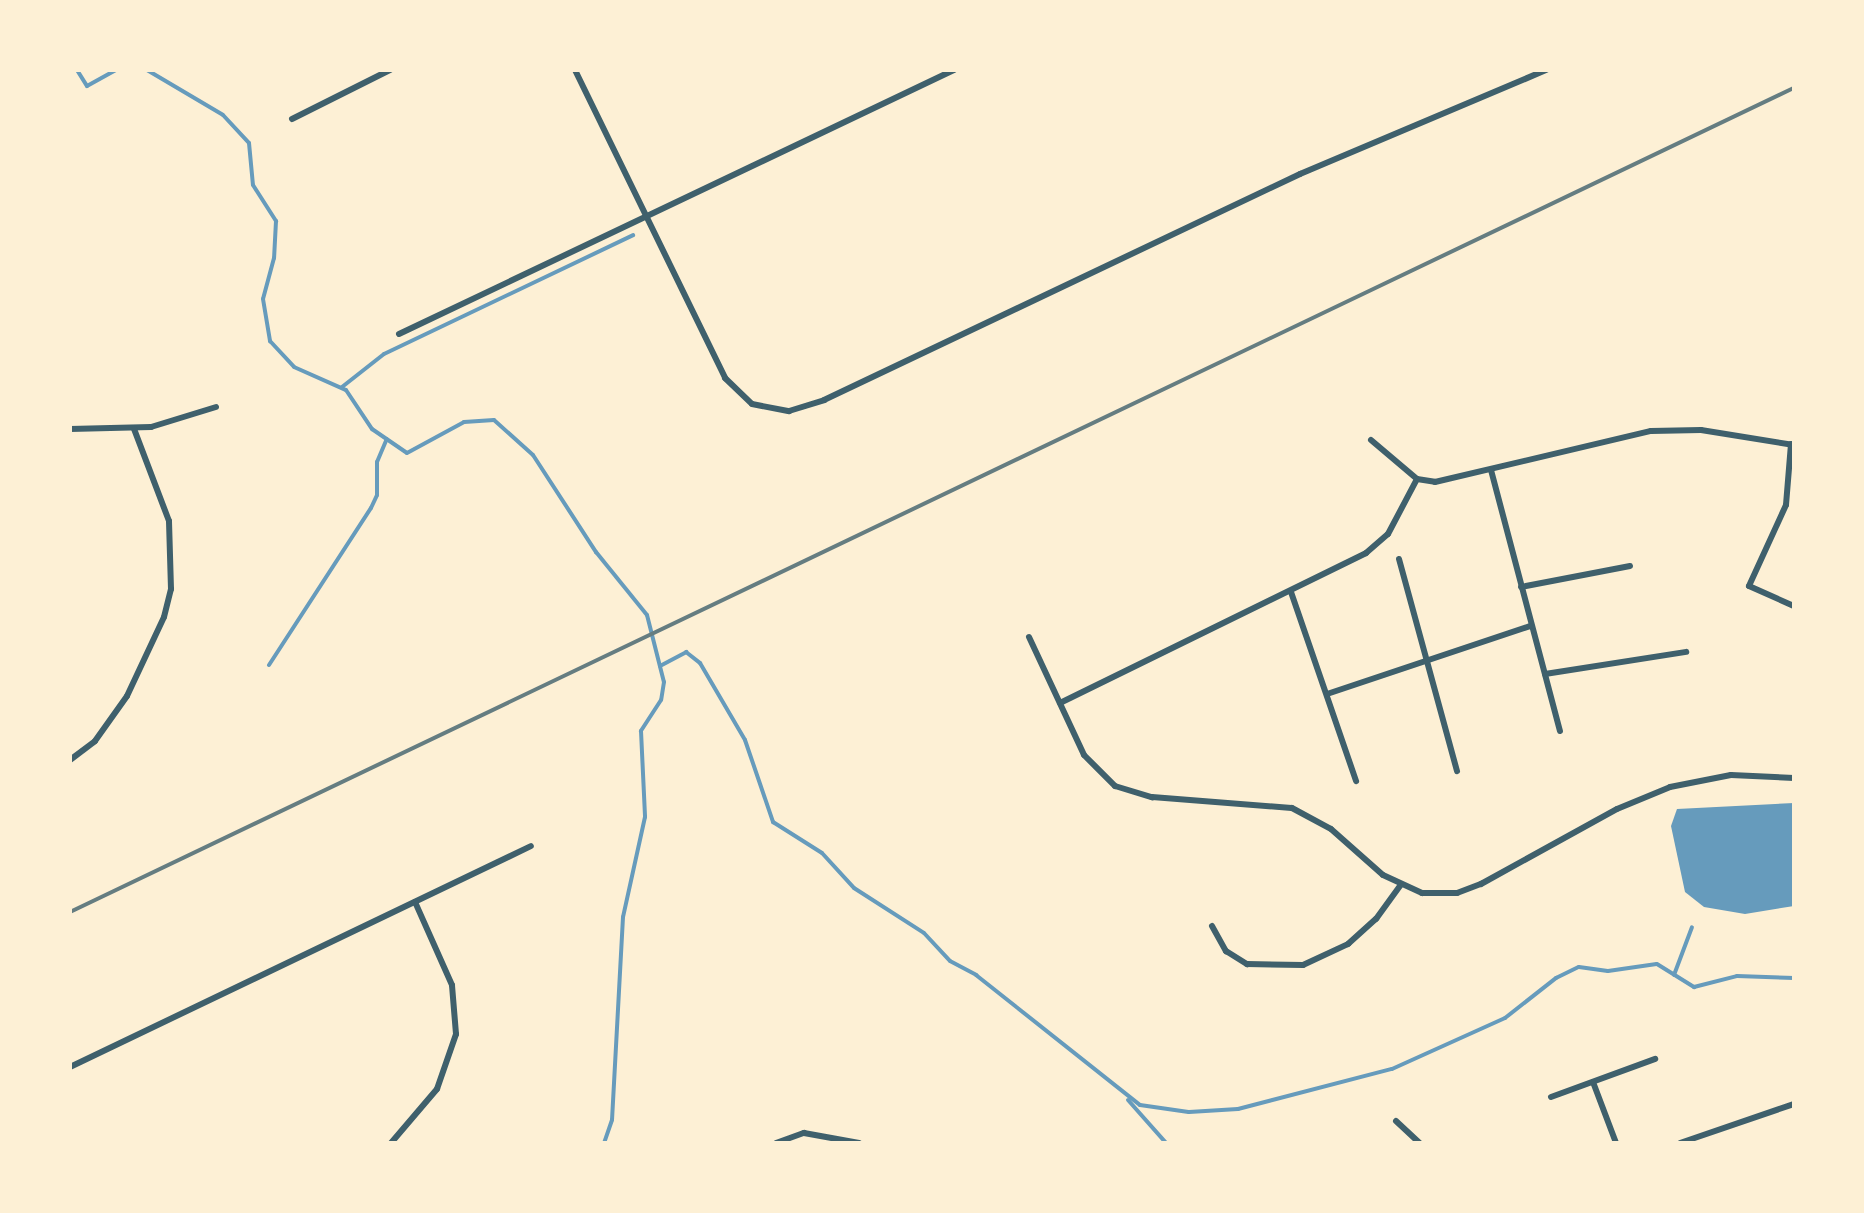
<!DOCTYPE html>
<html>
<head>
<meta charset="utf-8">
<style>
  body { margin:0 }
  #map { position:relative; width:1864px; height:1213px; overflow:hidden; background:#fdf0d5; font-family:"Public Sans",sans-serif }
  div>[style] { position:absolute }
  .water>* { inset:0; background:#669bbc }
  .stream>* { height:4px; margin:-2px; padding:0 2px; transform-origin:2px; border-radius:2px; background:#669bbc }
  .minor>* { height:6px; margin:-3px; padding:0 3px; transform-origin:3px; border-radius:3px; background:#3f606c }
  .rail>* { height:4px; margin:-2px; padding:0 2px; transform-origin:2px; border-radius:2px; background:#657d81 }
  span { translate:-50% -50%; white-space:nowrap; text-align:center; line-height:1.15; -webkit-text-stroke:7px #fdf0d5; paint-order:stroke }
  .frame { position:absolute; inset:0; border:72px solid #fdf0d5; pointer-events:none }
</style>
</head>
<body>
<div id="map">
  <div class="water">
    <div style="clip-path:polygon(1794px 803px,1794px 906px,1745px 914px,1704px 907px,1685px 892px,1671px 826px,1677px 809px)"></div>
  </div>
  <div class="stream">
    <div style="left:77px;top:70px;width:19px;rotate:58deg"></div>
    <div style="left:87px;top:86px;width:33px;rotate:-29deg"></div>
    <div style="left:147px;top:70px;width:88px;rotate:30.6deg"></div>
    <div style="left:223px;top:115px;width:38px;rotate:47deg"></div>
    <div style="left:249px;top:143px;width:42px;rotate:84.6deg"></div>
    <div style="left:253px;top:185px;width:43px;rotate:57.4deg"></div>
    <div style="left:276px;top:221px;width:37px;rotate:93deg"></div>
    <div style="left:274px;top:258px;width:42px;rotate:105deg"></div>
    <div style="left:263px;top:299px;width:43px;rotate:80.5deg"></div>
    <div style="left:270px;top:341px;width:35px;rotate:47deg"></div>
    <div style="left:294px;top:367px;width:57px;rotate:23.9deg"></div>
    <div style="left:346px;top:390px;width:47px;rotate:56.3deg"></div>
    <div style="left:372px;top:429px;width:42px;rotate:34.4deg"></div>
    <div style="left:407px;top:453px;width:65px;rotate:-28.5deg"></div>
    <div style="left:464px;top:422px;width:30px;rotate:-4deg"></div>
    <div style="left:494px;top:420px;width:52px;rotate:41.9deg"></div>
    <div style="left:533px;top:455px;width:116px;rotate:57deg"></div>
    <div style="left:596px;top:552px;width:81px;rotate:51deg"></div>
    <div style="left:647px;top:615px;width:69px;rotate:75.8deg"></div>
    <div style="left:664px;top:682px;width:18px;rotate:99deg"></div>
    <div style="left:661px;top:700px;width:37px;rotate:123deg"></div>
    <div style="left:641px;top:731px;width:86px;rotate:87.3deg"></div>
    <div style="left:645px;top:817px;width:102px;rotate:102.4deg"></div>
    <div style="left:623px;top:917px;width:203px;rotate:93.1deg"></div>
    <div style="left:612px;top:1120px;width:24px;rotate:109deg"></div>
    <div style="left:342px;top:387px;width:53px;rotate:-38.2deg"></div>
    <div style="left:384px;top:354px;width:276px;rotate:-25.5deg"></div>
    <div style="left:269px;top:665px;width:187px;rotate:-57deg"></div>
    <div style="left:371px;top:508px;width:14px;rotate:-65deg"></div>
    <div style="left:377px;top:495px;width:33px;rotate:-90deg"></div>
    <div style="left:377px;top:462px;width:25px;rotate:-67deg"></div>
    <div style="left:660px;top:666px;width:30px;rotate:-28deg"></div>
    <div style="left:686px;top:652px;width:18px;rotate:38deg"></div>
    <div style="left:700px;top:663px;width:89px;rotate:59.7deg"></div>
    <div style="left:745px;top:740px;width:87px;rotate:71.1deg"></div>
    <div style="left:773px;top:822px;width:58px;rotate:32.3deg"></div>
    <div style="left:822px;top:853px;width:47px;rotate:47.6deg"></div>
    <div style="left:854px;top:888px;width:83px;rotate:32.7deg"></div>
    <div style="left:924px;top:933px;width:38px;rotate:47deg"></div>
    <div style="left:950px;top:961px;width:30px;rotate:28deg"></div>
    <div style="left:976px;top:975px;width:209px;rotate:38.4deg"></div>
    <div style="left:1140px;top:1105px;width:49px;rotate:8.1deg"></div>
    <div style="left:1189px;top:1112px;width:49px;rotate:-3.5deg"></div>
    <div style="left:1238px;top:1109px;width:159px;rotate:-14.6deg"></div>
    <div style="left:1392px;top:1069px;width:124px;rotate:-24.3deg"></div>
    <div style="left:1505px;top:1018px;width:65px;rotate:-38.1deg"></div>
    <div style="left:1556px;top:978px;width:25px;rotate:-26deg"></div>
    <div style="left:1579px;top:967px;width:29px;rotate:8deg"></div>
    <div style="left:1608px;top:971px;width:49px;rotate:-8.1deg"></div>
    <div style="left:1657px;top:964px;width:44px;rotate:31.9deg"></div>
    <div style="left:1694px;top:987px;width:44px;rotate:-14.3deg"></div>
    <div style="left:1737px;top:976px;width:57px;rotate:2deg"></div>
    <div style="left:1674px;top:975px;width:51px;rotate:-69.4deg"></div>
    <div style="left:1128px;top:1100px;width:57px;rotate:48.5deg"></div>
  </div>
  <div class="minor">
    <div style="left:575px;top:70px;width:343px;rotate:64deg"></div>
    <div style="left:725px;top:378px;width:37px;rotate:44deg"></div>
    <div style="left:752px;top:404px;width:38px;rotate:11deg"></div>
    <div style="left:789px;top:411px;width:37px;rotate:-17deg"></div>
    <div style="left:824px;top:400px;width:527px;rotate:-25.4deg"></div>
    <div style="left:1300px;top:174px;width:267px;rotate:-22.9deg"></div>
    <div style="left:292px;top:119px;width:110px;rotate:-26.6deg"></div>
    <div style="left:399px;top:334px;width:615px;rotate:-25.44deg"></div>
    <div style="left:70px;top:429px;width:81px;rotate:-1.4deg"></div>
    <div style="left:151px;top:427px;width:68px;rotate:-17.1deg"></div>
    <div style="left:1371px;top:440px;width:60px;rotate:40.3deg"></div>
    <div style="left:1417px;top:479px;width:18px;rotate:9deg"></div>
    <div style="left:1435px;top:482px;width:222px;rotate:-13.3deg"></div>
    <div style="left:1651px;top:431px;width:50px;rotate:-1.1deg"></div>
    <div style="left:1701px;top:430px;width:94px;rotate:9.2deg"></div>
    <div style="left:1791px;top:444px;width:61px;rotate:94.7deg"></div>
    <div style="left:1786px;top:505px;width:89px;rotate:114.6deg"></div>
    <div style="left:1749px;top:586px;width:49px;rotate:24deg"></div>
    <div style="left:1491px;top:470px;width:270px;rotate:75.2deg"></div>
    <div style="left:1399px;top:559px;width:220px;rotate:74.7deg"></div>
    <div style="left:1521px;top:587px;width:111px;rotate:-10.9deg"></div>
    <div style="left:1291px;top:592px;width:200px;rotate:71deg"></div>
    <div style="left:1029px;top:637px;width:130px;rotate:65deg"></div>
    <div style="left:1084px;top:755px;width:44px;rotate:45deg"></div>
    <div style="left:1115px;top:786px;width:39px;rotate:17deg"></div>
    <div style="left:1152px;top:797px;width:140px;rotate:4.5deg"></div>
    <div style="left:1292px;top:808px;width:44px;rotate:28.3deg"></div>
    <div style="left:1331px;top:829px;width:69px;rotate:41.5deg"></div>
    <div style="left:1383px;top:875px;width:43px;rotate:24.8deg"></div>
    <div style="left:1422px;top:893px;width:35px"></div>
    <div style="left:1457px;top:893px;width:26px;rotate:-21deg"></div>
    <div style="left:1481px;top:884px;width:155px;rotate:-28.9deg"></div>
    <div style="left:1617px;top:809px;width:57px;rotate:-22.5deg"></div>
    <div style="left:1670px;top:787px;width:62px;rotate:-11.1deg"></div>
    <div style="left:1731px;top:775px;width:63px;rotate:2.7deg"></div>
    <div style="left:1545px;top:674px;width:143px;rotate:-8.9deg"></div>
    <div style="left:1327px;top:694px;width:214px;rotate:-18.5deg"></div>
    <div style="left:1060px;top:703px;width:341px;rotate:-26.1deg"></div>
    <div style="left:1366px;top:553px;width:29px;rotate:-41deg"></div>
    <div style="left:1388px;top:534px;width:62px;rotate:-62.2deg"></div>
    <div style="left:70px;top:760px;width:31px;rotate:-37deg"></div>
    <div style="left:95px;top:741px;width:55px;rotate:-54.6deg"></div>
    <div style="left:127px;top:696px;width:87px;rotate:-64.9deg"></div>
    <div style="left:164px;top:617px;width:29px;rotate:-76deg"></div>
    <div style="left:171px;top:589px;width:68px;rotate:-91.7deg"></div>
    <div style="left:169px;top:521px;width:98px;rotate:-110.8deg"></div>
    <div style="left:1212px;top:926px;width:29px;rotate:61deg"></div>
    <div style="left:1226px;top:951px;width:25px;rotate:32deg"></div>
    <div style="left:1247px;top:964px;width:56px;rotate:1deg"></div>
    <div style="left:1303px;top:965px;width:50px;rotate:-25deg"></div>
    <div style="left:1348px;top:944px;width:38px;rotate:-42deg"></div>
    <div style="left:1376px;top:919px;width:41px;rotate:-54deg"></div>
    <div style="left:70px;top:1067px;width:511px;rotate:-25.61deg"></div>
    <div style="left:1593px;top:1082px;width:65px;rotate:69.3deg"></div>
    <div style="left:1551px;top:1097px;width:111px;rotate:-20.1deg"></div>
    <div style="left:1396px;top:1121px;width:33px;rotate:43deg"></div>
    <div style="left:391px;top:1143px;width:71px;rotate:-49.6deg"></div>
    <div style="left:437px;top:1089px;width:58px;rotate:-70.9deg"></div>
    <div style="left:456px;top:1034px;width:49px;rotate:-94.7deg"></div>
    <div style="left:452px;top:985px;width:91px;rotate:-114deg"></div>
    <div style="left:776px;top:1143px;width:30px;rotate:-20deg"></div>
    <div style="left:804px;top:1133px;width:56px;rotate:10.3deg"></div>
    <div style="left:1680px;top:1143px;width:120px;rotate:-18.9deg"></div>
  </div>
  <div class="rail">
    <div style="left:70px;top:912px;width:1911px;rotate:-25.55deg"></div>
  </div>
  <div class="frame"></div>
</div>
</body>
</html>
